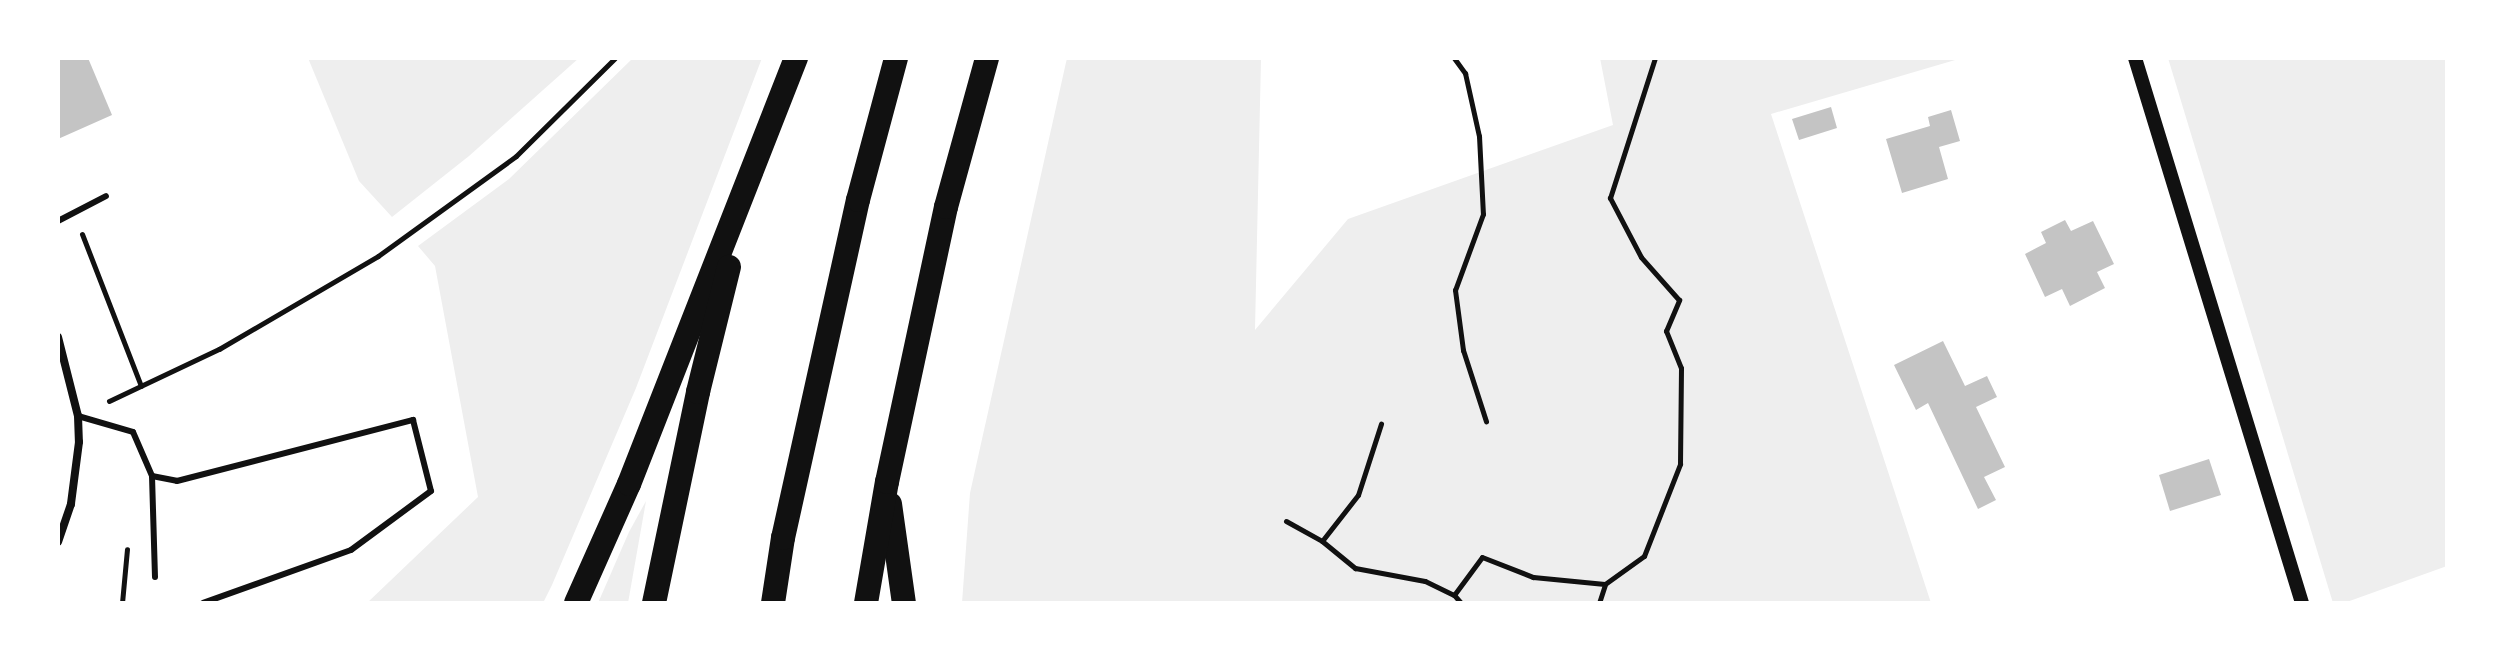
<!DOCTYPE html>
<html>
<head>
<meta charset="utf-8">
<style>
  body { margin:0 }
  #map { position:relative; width:2505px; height:661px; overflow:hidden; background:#fff; font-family:"Public Sans",sans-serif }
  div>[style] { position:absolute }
  .green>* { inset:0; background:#eee }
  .building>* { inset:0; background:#c4c4c4 }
  .path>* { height:5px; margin:-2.5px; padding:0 2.5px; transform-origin:2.5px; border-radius:2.5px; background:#111 }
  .service>* { height:6px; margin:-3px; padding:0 3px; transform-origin:3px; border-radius:3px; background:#111 }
  .minor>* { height:8px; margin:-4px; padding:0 4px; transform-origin:4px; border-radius:4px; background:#111 }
  .tertiary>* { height:14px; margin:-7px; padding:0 7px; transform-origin:7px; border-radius:7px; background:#111 }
  .motorway>* { height:24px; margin:-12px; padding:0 12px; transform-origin:12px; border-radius:12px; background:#111 }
  span { translate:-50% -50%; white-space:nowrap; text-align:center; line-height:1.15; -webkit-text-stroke:6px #fff; paint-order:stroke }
  .frame { position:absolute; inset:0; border:60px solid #fff; pointer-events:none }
</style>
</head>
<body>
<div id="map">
  <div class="green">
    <div style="clip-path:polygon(308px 58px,579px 58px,469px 156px,392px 217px,359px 181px)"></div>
    <div style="clip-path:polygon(633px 58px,762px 58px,636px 388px,552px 585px,543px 603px,367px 603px,478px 497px,435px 266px,418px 246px,509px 179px)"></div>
    <div style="clip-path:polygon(1067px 58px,1261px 58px,1255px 330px,1348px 219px,1613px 125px,1600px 58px,1962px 58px,1771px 114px,1931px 603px,962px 603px,970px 493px)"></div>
    <div style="clip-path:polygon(2168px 58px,2447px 58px,2447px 566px,2344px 603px,2333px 603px)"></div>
    <div style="clip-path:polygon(646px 501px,628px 603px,598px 603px,629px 532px)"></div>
  </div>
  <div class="building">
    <div style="clip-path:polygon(58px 58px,88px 58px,112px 115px,58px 139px)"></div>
    <div style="clip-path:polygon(1831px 107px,1837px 128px,1799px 140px,1792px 119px)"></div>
    <div style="clip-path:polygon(1951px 110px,1960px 141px,1939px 147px,1948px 179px,1902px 193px,1886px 139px,1930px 126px,1928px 117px)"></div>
    <div style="clip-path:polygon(2065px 220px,2071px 231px,2093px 221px,2114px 264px,2097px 272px,2105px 288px,2070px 306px,2062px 289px,2045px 297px,2025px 254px,2046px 243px,2041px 232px)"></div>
    <div style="clip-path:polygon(1943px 341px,1965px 386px,1987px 376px,1997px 397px,1976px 407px,2005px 467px,1984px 477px,1996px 500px,1978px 509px,1928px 403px,1916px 410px,1894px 365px)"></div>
    <div style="clip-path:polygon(2209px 459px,2221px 495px,2170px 511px,2159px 475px)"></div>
  </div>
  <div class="path">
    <div style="left:1454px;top:58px;width:19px;rotate:54deg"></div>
    <div style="left:1465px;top:73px;width:65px;rotate:77.5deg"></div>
    <div style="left:1479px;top:136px;width:78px;rotate:87.1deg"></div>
    <div style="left:1483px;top:214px;width:81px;rotate:110.2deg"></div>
    <div style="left:1455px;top:290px;width:61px;rotate:82.4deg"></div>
    <div style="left:1463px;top:350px;width:75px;rotate:72.1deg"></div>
    <div style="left:82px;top:234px;width:163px;rotate:68.8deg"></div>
    <div style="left:109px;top:401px;width:122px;rotate:-25.3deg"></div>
    <div style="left:219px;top:349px;width:184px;rotate:-30.3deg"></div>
    <div style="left:378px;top:256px;width:170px;rotate:-35.9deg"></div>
    <div style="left:516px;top:156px;width:139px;rotate:-44.7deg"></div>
    <div style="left:1286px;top:521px;width:41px;rotate:29.1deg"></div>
    <div style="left:1322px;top:541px;width:43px;rotate:39.3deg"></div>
    <div style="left:1355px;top:568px;width:71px;rotate:10.5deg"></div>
    <div style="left:1425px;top:581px;width:32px;rotate:26deg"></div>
    <div style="left:1322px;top:541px;width:58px;rotate:-52deg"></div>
    <div style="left:1358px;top:495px;width:75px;rotate:-72.1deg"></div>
    <div style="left:122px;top:603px;width:54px;rotate:-84.7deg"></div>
    <div style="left:1461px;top:603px;width:11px;rotate:-131deg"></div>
    <div style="left:1454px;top:595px;width:47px;rotate:-53.6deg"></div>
    <div style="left:1482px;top:557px;width:55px;rotate:21.4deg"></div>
    <div style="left:1533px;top:577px;width:72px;rotate:5.6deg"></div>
    <div style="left:1605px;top:584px;width:48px;rotate:-35.7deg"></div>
    <div style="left:1644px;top:556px;width:99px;rotate:-68.6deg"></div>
    <div style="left:1680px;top:464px;width:96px;rotate:-89.4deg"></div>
    <div style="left:1681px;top:368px;width:40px;rotate:-112deg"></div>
    <div style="left:1666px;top:331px;width:34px;rotate:-67deg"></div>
    <div style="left:1679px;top:300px;width:57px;rotate:-131.5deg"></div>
    <div style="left:1641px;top:257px;width:67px;rotate:-117.7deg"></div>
    <div style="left:1610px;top:198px;width:147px;rotate:-72.2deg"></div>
    <div style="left:1599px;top:603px;width:20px;rotate:-72deg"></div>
  </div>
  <div class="service">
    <div style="left:58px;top:221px;width:54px;rotate:-27.5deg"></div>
    <div style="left:78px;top:416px;width:57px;rotate:16.2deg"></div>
    <div style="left:133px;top:432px;width:48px;rotate:66.6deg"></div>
    <div style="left:152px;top:476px;width:25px;rotate:11deg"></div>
    <div style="left:177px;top:481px;width:244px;rotate:-14.5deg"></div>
    <div style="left:413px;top:420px;width:73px;rotate:75.8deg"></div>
    <div style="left:431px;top:491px;width:99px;rotate:143.6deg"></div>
    <div style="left:351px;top:550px;width:157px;rotate:160.3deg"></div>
    <div style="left:152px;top:476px;width:101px;rotate:88.3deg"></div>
  </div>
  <div class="minor">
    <div style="left:58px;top:337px;width:81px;rotate:75.8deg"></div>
    <div style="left:78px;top:416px;width:26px;rotate:88deg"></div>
    <div style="left:79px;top:442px;width:63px;rotate:97.4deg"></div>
    <div style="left:71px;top:504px;width:40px;rotate:108.9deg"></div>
  </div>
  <div class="tertiary">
    <div style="left:2135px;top:58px;width:570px;rotate:72.96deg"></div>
  </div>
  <div class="motorway">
    <div style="left:890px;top:504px;width:100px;rotate:82deg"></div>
    <div style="left:576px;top:603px;width:130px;rotate:-66deg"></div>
    <div style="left:629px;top:484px;width:458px;rotate:-68.6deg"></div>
    <div style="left:654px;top:603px;width:216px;rotate:-78.2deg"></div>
    <div style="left:698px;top:392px;width:129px;rotate:-76.1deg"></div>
    <div style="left:773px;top:603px;width:66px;rotate:-81.3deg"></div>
    <div style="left:783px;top:538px;width:346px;rotate:-77.5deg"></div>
    <div style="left:858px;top:200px;width:147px;rotate:-75deg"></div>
    <div style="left:866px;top:603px;width:123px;rotate:-80.2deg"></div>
    <div style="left:887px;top:482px;width:281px;rotate:-77.9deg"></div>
    <div style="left:946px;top:207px;width:155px;rotate:-74.6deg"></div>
  </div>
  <div class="frame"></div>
</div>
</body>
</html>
